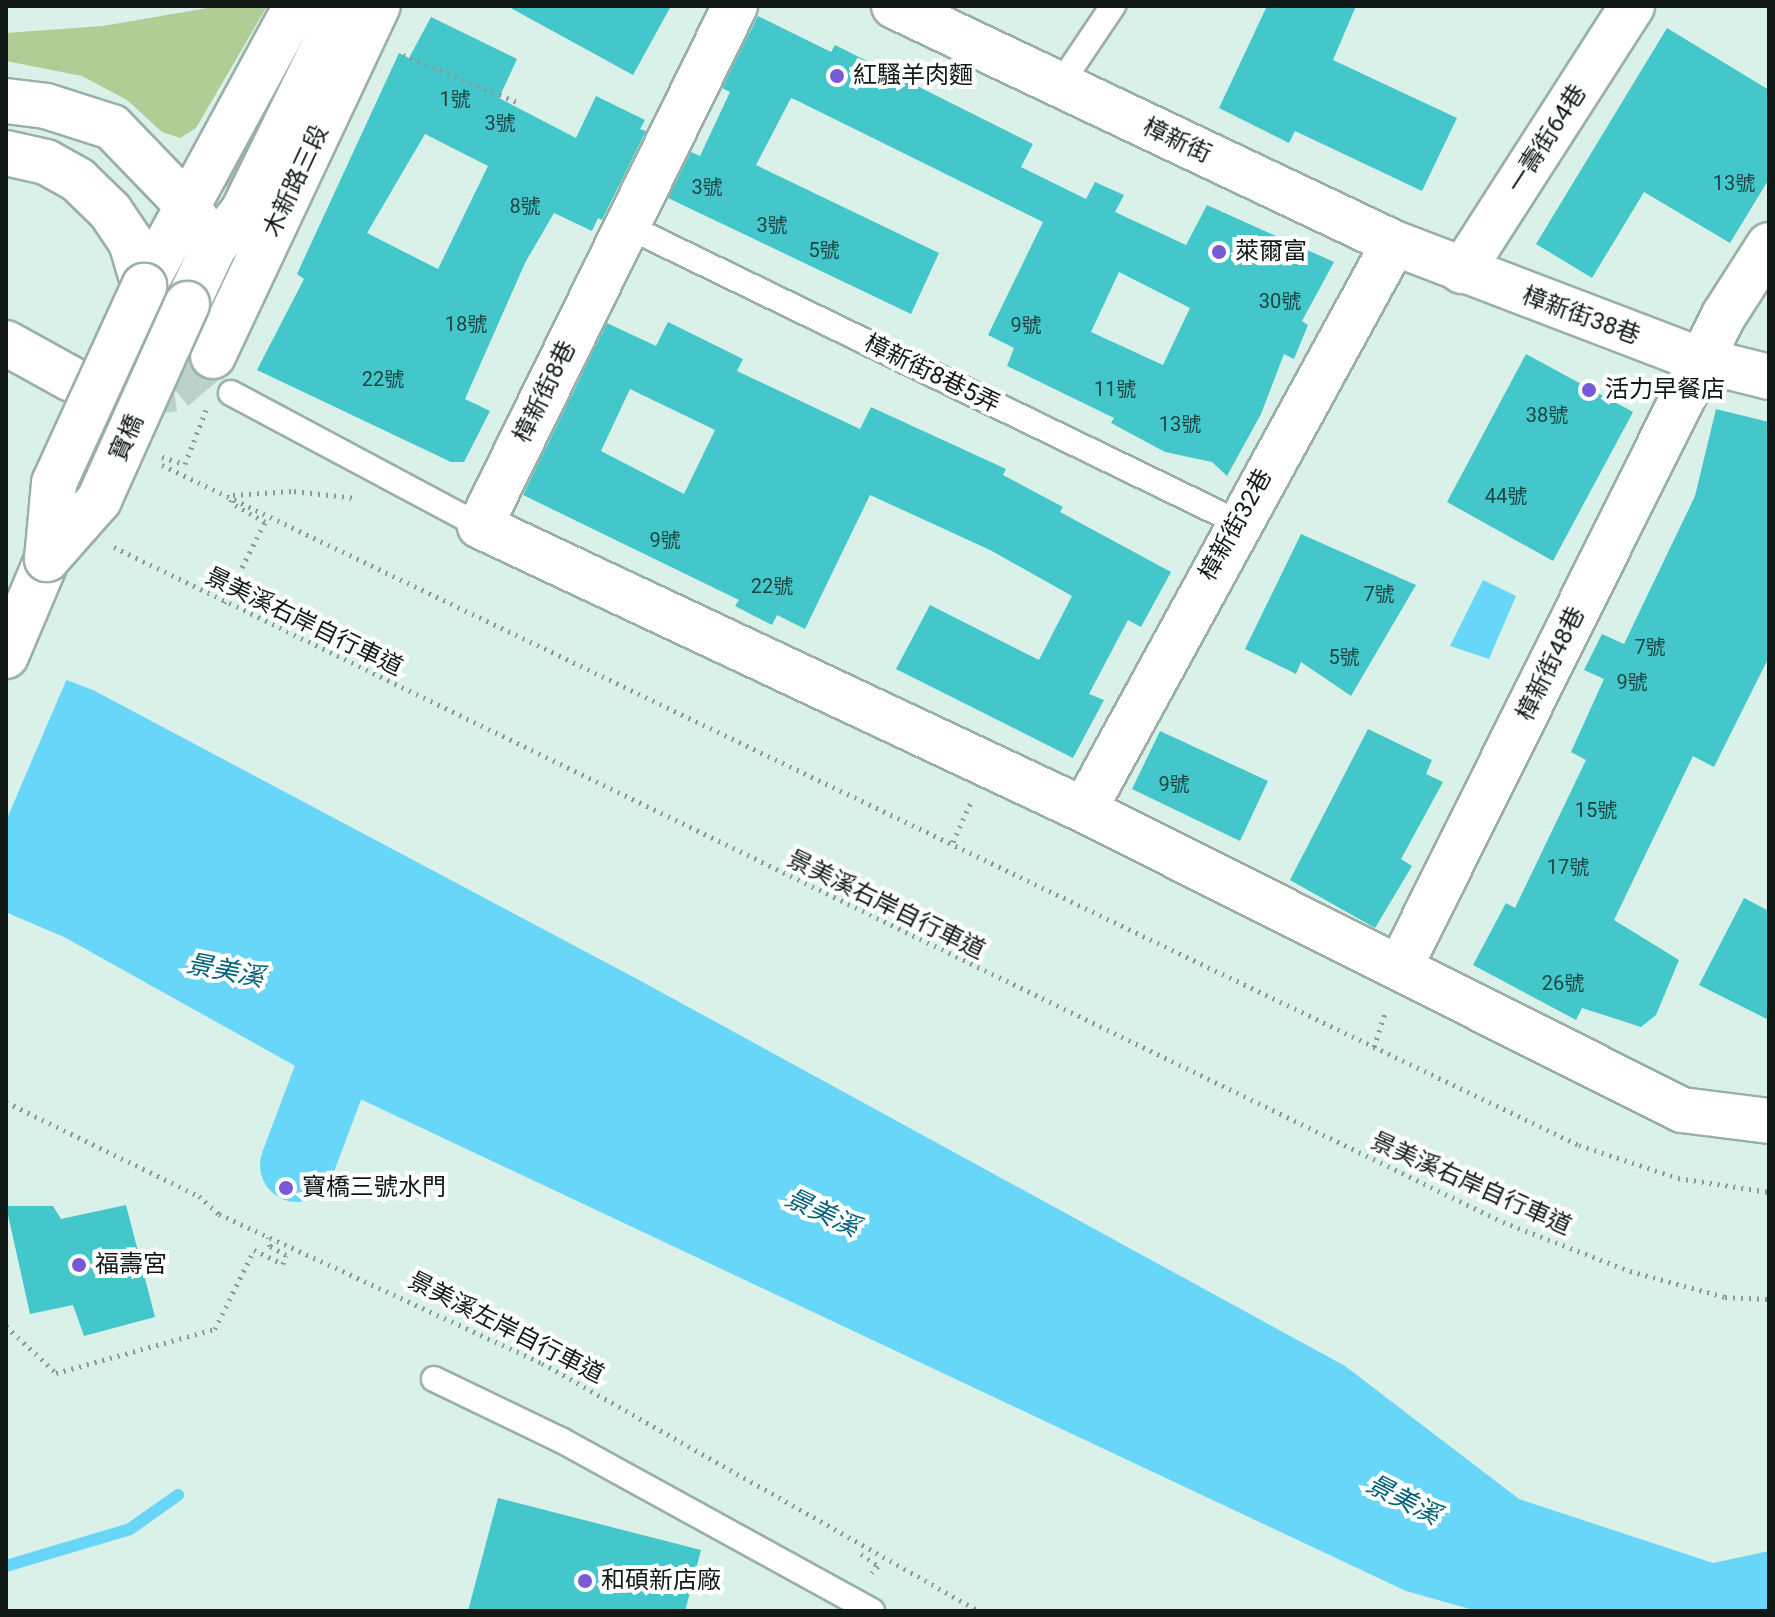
<!DOCTYPE html>
<html>
<head>
<meta charset="utf-8">
<style>
  body { margin:0 }
  #map { position:relative; width:1775px; height:1617px; overflow:hidden; background:#daf1e9; font-family:Roboto,"Noto Sans TC",sans-serif }
  div>[style] { position:absolute }
  .green>* { inset:0; background:#b2cc95 }
  .water>* { inset:0; background:#68d6f8 }
  .pier>* { inset:0; background:#daf1e9 }
  .stream>* { height:12px; margin:-6px; padding:0 6px; transform-origin:6px; border-radius:6px; background:#68d6f8 }
  .river>* { height:74px; margin:-37px; padding:0 37px; transform-origin:37px; border-radius:37px; background:#68d6f8 }
  .building>* { inset:0; background:#44c7ca }
  .minor-tunnel>* { height:44px; margin-top:-22px; transform-origin:0; background:repeating-linear-gradient(90deg,#bcd1ca 0 44px,transparent 0 66px) }
  .path>* { height:5px; margin-top:-2.5px; transform-origin:0; background:repeating-linear-gradient(90deg,#8b9c96 0 2px,transparent 0 8px) }
  .roads { filter:drop-shadow(2px 0 #99afa8) drop-shadow(-2px 0 #99afa8) drop-shadow(0 2px #99afa8) drop-shadow(0 -2px #99afa8) }
  .service>* { height:24px; margin:-12px; padding:0 12px; transform-origin:12px; border-radius:12px; background:#fff }
  .minor>* { height:44px; margin:-22px; padding:0 22px; transform-origin:22px; border-radius:22px; background:#fff }
  .tertiary>* { height:44px; margin:-22px; padding:0 22px; transform-origin:22px; border-radius:22px; background:#fff }
  .secondary>* { height:44px; margin:-22px; padding:0 22px; transform-origin:22px; border-radius:22px; background:#fff }
  .bridges { filter:drop-shadow(2px 0 #99afa8) drop-shadow(-2px 0 #99afa8) drop-shadow(0 2px #99afa8) drop-shadow(0 -2px #99afa8) }
  .tertiary-bridge>* { height:44px; margin:-22px; padding:0 22px; transform-origin:22px; border-radius:22px; background:#fff }
  .dots>* { width:22px; height:22px; translate:-50% -50%; box-sizing:border-box; border:4px solid #fff; border-radius:50% }
  span { translate:-50% -50%; white-space:nowrap; text-align:center; line-height:1.15; -webkit-text-stroke:8px #fff; paint-order:stroke }
  .number-label { font-size:20px; color:#1e4444 }
  .number-label span { -webkit-text-stroke-width:0 }
  .poi-label { font-size:24px; color:#111917 }
  .left { translate:0 -50%; text-align:left }
  .street-label { font-size:24px; color:#111917 }
  .water-label { font-size:26px; color:#006278; font-style:italic }
  .frame { position:absolute; inset:0; border:8px solid #111917; pointer-events:none }
</style>
</head>
<body>
<div id="map">
  <div class="green">
    <div style="clip-path:polygon(219px 6px,266px 8px,196px 128px,180px 138px,162px 132px,127px 100px,82px 76px,6px 61px,6px 33px,103px 26px)"></div>
    <div style="clip-path:polygon(320px 6px,233px 194px,227px 191px,226px 177px)"></div>
  </div>
  <div class="water">
    <div style="clip-path:polygon(1483px 580px,1516px 596px,1489px 659px,1450px 646px)"></div>
    <div style="clip-path:polygon(6px 657px,93px 690px,639px 980px,1345px 1366px,1519px 1499px,1713px 1563px,1769px 1551px,1769px 1611px,1477px 1611px,1406px 1591px,324px 1082px,64px 937px,10px 914px,6px 911px)"></div>
  </div>
  <div class="pier">
    <div style="clip-path:polygon(6px 653px,68px 676px,6px 821px)"></div>
  </div>
  <div class="stream">
    <div style="left:6px;top:1566px;width:129px;rotate:-16.6deg"></div>
    <div style="left:130px;top:1529px;width:59px;rotate:-35.3deg"></div>
  </div>
  <div class="river">
    <div style="left:297px;top:1165px;width:179px;rotate:-69.4deg"></div>
  </div>
  <div class="building">
    <div style="clip-path:polygon(507px 6px,671px 6px,633px 75px)"></div>
    <div style="clip-path:polygon(1267px 6px,1356px 6px,1333px 60px,1457px 118px,1422px 191px,1295px 131px,1289px 143px,1219px 108px)"></div>
    <div style="clip-path:polygon(evenodd,758px 16px,831px 52px,835px 45px,1033px 144px,1021px 167px,1086px 199px,1095px 182px,1124px 195px,1115px 212px,1186px 245px,1207px 205px,1334px 262px,1302px 321px,1308px 325px,1294px 359px,1284px 354px,1261px 414px,1227px 476px,1212px 462px,1165px 452px,1111px 423px,1114px 418px,1007px 366px,1014px 348px,988px 335px,1043px 222px,800px 102px,791px 98px,756px 165px,939px 253px,911px 314px,668px 198px,691px 152px,700px 156px,730px 92px,722px 88px,758px 16px,1119px 272px,1190px 308px,1163px 365px,1091px 332px,1119px 272px)"></div>
    <div style="clip-path:polygon(evenodd,431px 17px,517px 59px,499px 98px,576px 138px,596px 96px,645px 120px,640px 129px,646px 131px,602px 220px,598px 218px,592px 231px,554px 213px,525px 263px,465px 399px,490px 411px,464px 462px,451px 462px,257px 370px,304px 279px,297px 274px,399px 53px,409px 58px,431px 17px,425px 134px,488px 166px,438px 269px,367px 233px,425px 134px)"></div>
    <div style="clip-path:polygon(1667px 28px,1769px 90px,1769px 179px,1730px 243px,1644px 192px,1592px 278px,1536px 244px)"></div>
    <div style="clip-path:polygon(evenodd,668px 322px,743px 359px,737px 371px,860px 429px,871px 407px,1006px 469px,1003px 475px,1063px 507px,1060px 512px,1171px 572px,1141px 627px,1128px 620px,1089px 694px,1104px 700px,1073px 758px,896px 669px,930px 605px,1039px 660px,1072px 596px,990px 550px,870px 495px,805px 629px,777px 615px,772px 625px,735px 606px,739px 600px,523px 495px,607px 323px,656px 346px,668px 322px,630px 389px,715px 430px,684px 494px,601px 451px,630px 389px)"></div>
    <div style="clip-path:polygon(1526px 354px,1633px 412px,1553px 561px,1447px 502px)"></div>
    <div style="clip-path:polygon(1716px 409px,1769px 422px,1769px 657px,1714px 767px,1693px 756px,1614px 920px,1679px 960px,1656px 1015px,1641px 1027px,1582px 1008px,1576px 1020px,1473px 965px,1506px 903px,1515px 908px,1586px 760px,1571px 752px,1604px 679px,1584px 670px,1602px 634px,1624px 644px,1695px 496px)"></div>
    <div style="clip-path:polygon(1301px 534px,1416px 585px,1351px 696px,1301px 662px,1296px 674px,1245px 649px)"></div>
    <div style="clip-path:polygon(1368px 729px,1432px 760px,1426px 774px,1443px 782px,1401px 859px,1412px 866px,1375px 928px,1290px 880px)"></div>
    <div style="clip-path:polygon(1160px 731px,1268px 781px,1240px 841px,1132px 789px)"></div>
    <div style="clip-path:polygon(1744px 898px,1769px 911px,1769px 1020px,1699px 985px)"></div>
    <div style="clip-path:polygon(126px 1205px,155px 1317px,84px 1336px,73px 1305px,30px 1314px,6px 1206px,53px 1206px,61px 1219px)"></div>
    <div style="clip-path:polygon(498px 1498px,701px 1550px,685px 1611px,468px 1611px)"></div>
  </div>
  <div class="minor-tunnel">
    <div style="left:71px;top:379px;width:59px;rotate:13.8deg"></div>
    <div style="left:128px;top:393px;width:28px;rotate:-2deg"></div>
    <div style="left:156px;top:392px;width:18px;rotate:-9deg"></div>
    <div style="left:174px;top:389px;width:51px;rotate:-40.2deg"></div>
  </div>
  <div class="path">
    <div style="left:403px;top:55px;width:123px;rotate:22.4deg"></div>
    <div style="left:162px;top:457px;width:24px;rotate:17deg"></div>
    <div style="left:185px;top:464px;width:58px;rotate:-68.7deg"></div>
    <div style="left:162px;top:465px;width:1572px;rotate:25.64deg"></div>
    <div style="left:1579px;top:1145px;width:104px;rotate:18.4deg"></div>
    <div style="left:1678px;top:1178px;width:92px;rotate:8.7deg"></div>
    <div style="left:114px;top:547px;width:1544px;rotate:25.92deg"></div>
    <div style="left:1503px;top:1222px;width:136px;rotate:21.1deg"></div>
    <div style="left:1630px;top:1271px;width:98px;rotate:15.3deg"></div>
    <div style="left:1725px;top:1297px;width:44px;rotate:2.6deg"></div>
    <div style="left:224px;top:603px;width:91px;rotate:-63.2deg"></div>
    <div style="left:265px;top:522px;width:39px;rotate:-150deg"></div>
    <div style="left:231px;top:502px;width:7px;rotate:-74deg"></div>
    <div style="left:233px;top:495px;width:61px;rotate:-3.8deg"></div>
    <div style="left:294px;top:491px;width:62px;rotate:6.4deg"></div>
    <div style="left:953px;top:842px;width:44px;rotate:-65.8deg"></div>
    <div style="left:1374px;top:1047px;width:39px;rotate:-72deg"></div>
    <div style="left:6px;top:1102px;width:215px;rotate:26deg"></div>
    <div style="left:199px;top:1196px;width:27px;rotate:42deg"></div>
    <div style="left:219px;top:1214px;width:356px;rotate:24.8deg"></div>
    <div style="left:542px;top:1363px;width:502px;rotate:29.58deg"></div>
    <div style="left:6px;top:1326px;width:69px;rotate:43.2deg"></div>
    <div style="left:56px;top:1373px;width:165px;rotate:-15.5deg"></div>
    <div style="left:215px;top:1329px;width:88px;rotate:-63.7deg"></div>
    <div style="left:254px;top:1250px;width:32px;rotate:26deg"></div>
    <div style="left:283px;top:1264px;width:9px;rotate:-72deg"></div>
    <div style="left:286px;top:1255px;width:18px;rotate:-151deg"></div>
    <div style="left:270px;top:1246px;width:9px;rotate:-103deg"></div>
    <div style="left:861px;top:1554px;width:21px;rotate:35deg"></div>
    <div style="left:878px;top:1566px;width:9px;rotate:131deg"></div>
  </div>
  <div class="roads">
    <div class="service">
      <div style="left:1059px;top:86px;width:97px;rotate:-56deg"></div>
      <div style="left:627px;top:226px;width:678px;rotate:25.88deg"></div>
      <div style="left:231px;top:393px;width:282px;rotate:28.1deg"></div>
      <div style="left:434px;top:1379px;width:141px;rotate:25.7deg"></div>
      <div style="left:561px;top:1440px;width:355px;rotate:28.8deg"></div>
    </div>
    <div class="minor">
      <div style="left:735px;top:6px;width:579px;rotate:116.12deg"></div>
      <div style="left:480px;top:526px;width:667px;rotate:25.18deg"></div>
      <div style="left:1084px;top:810px;width:669px;rotate:26.64deg"></div>
      <div style="left:1682px;top:1110px;width:88px;rotate:7.2deg"></div>
      <div style="left:894px;top:6px;width:553px;rotate:25.36deg"></div>
      <div style="left:1394px;top:243px;width:329px;rotate:20.9deg"></div>
      <div style="left:1701px;top:360px;width:70px;rotate:14deg"></div>
      <div style="left:1462px;top:271px;width:315px;rotate:-57.3deg"></div>
      <div style="left:6px;top:343px;width:74px;rotate:29deg"></div>
      <div style="left:213px;top:356px;width:387px;rotate:-64.8deg"></div>
      <div style="left:1084px;top:810px;width:646px;rotate:-61.33deg"></div>
      <div style="left:1400px;top:967px;width:728px;rotate:-63.58deg"></div>
      <div style="left:1724px;top:315px;width:83px;rotate:-57.3deg"></div>
    </div>
    <div class="tertiary">
      <div style="left:6px;top:656px;width:105px;rotate:-67.1deg"></div>
    </div>
    <div class="secondary">
      <div style="left:6px;top:101px;width:40px;rotate:7.1deg"></div>
      <div style="left:46px;top:106px;width:69px;rotate:17.7deg"></div>
      <div style="left:112px;top:127px;width:107px;rotate:46.1deg"></div>
      <div style="left:186px;top:204px;width:29px;rotate:56deg"></div>
      <div style="left:6px;top:153px;width:41px;rotate:12.7deg"></div>
      <div style="left:46px;top:162px;width:37px;rotate:29deg"></div>
      <div style="left:78px;top:180px;width:45px;rotate:44.1deg"></div>
      <div style="left:110px;top:211px;width:37px;rotate:56deg"></div>
      <div style="left:131px;top:242px;width:46px;rotate:73.5deg"></div>
      <div style="left:144px;top:286px;width:319px;rotate:-61.5deg"></div>
      <div style="left:187px;top:304px;width:63px;rotate:-64.7deg"></div>
      <div style="left:214px;top:247px;width:46px;rotate:-51.1deg"></div>
      <div style="left:243px;top:211px;width:229px;rotate:-63.8deg"></div>
    </div>
  </div>
  <div class="bridges">
    <div class="tertiary-bridge">
      <div style="left:47px;top:559px;width:79px;rotate:-48.6deg"></div>
      <div style="left:99px;top:500px;width:215px;rotate:-65.8deg"></div>
      <div style="left:47px;top:559px;width:76px;rotate:-84.7deg"></div>
      <div style="left:54px;top:483px;width:217px;rotate:-65.4deg"></div>
    </div>
  </div>
  <div class="dots">
    <div style="left:837px;top:76px;background:#765bd5"></div>
    <div style="left:1219px;top:252px;background:#765bd5"></div>
    <div style="left:1589px;top:390px;background:#765bd5"></div>
    <div style="left:286px;top:1188px;background:#765bd5"></div>
    <div style="left:79px;top:1265px;background:#765bd5"></div>
    <div style="left:585px;top:1581px;background:#765bd5"></div>
  </div>
  <div class="number-label">
    <span style="left:455px;top:99px">1號</span>
    <span style="left:500px;top:123px">3號</span>
    <span style="left:1734px;top:183px">13號</span>
    <span style="left:707px;top:187px">3號</span>
    <span style="left:525px;top:206px">8號</span>
    <span style="left:772px;top:225px">3號</span>
    <span style="left:824px;top:250px">5號</span>
    <span style="left:1280px;top:301px">30號</span>
    <span style="left:466px;top:324px">18號</span>
    <span style="left:1026px;top:325px">9號</span>
    <span style="left:383px;top:379px">22號</span>
    <span style="left:1115px;top:389px">11號</span>
    <span style="left:1547px;top:415px">38號</span>
    <span style="left:1180px;top:424px">13號</span>
    <span style="left:1506px;top:496px">44號</span>
    <span style="left:665px;top:540px">9號</span>
    <span style="left:772px;top:586px">22號</span>
    <span style="left:1379px;top:594px">7號</span>
    <span style="left:1650px;top:647px">7號</span>
    <span style="left:1344px;top:657px">5號</span>
    <span style="left:1632px;top:682px">9號</span>
    <span style="left:1174px;top:784px">9號</span>
    <span style="left:1596px;top:810px">15號</span>
    <span style="left:1568px;top:867px">17號</span>
    <span style="left:1563px;top:983px">26號</span>
  </div>
  <div class="poi-label">
    <span class="left" style="left:853px;top:76px">紅騷羊肉麵</span>
    <span class="left" style="left:1235px;top:252px">萊爾富</span>
    <span class="left" style="left:1605px;top:390px">活力早餐店</span>
    <span class="left" style="left:302px;top:1188px">寶橋三號水門</span>
    <span class="left" style="left:95px;top:1265px">福壽宮</span>
    <span class="left" style="left:601px;top:1581px">和碩新店廠</span>
  </div>
  <div class="street-label">
    <span style="left:1547px;top:139px;rotate:-57deg">一壽街64巷</span>
    <span style="left:1177px;top:141px;rotate:25deg">樟新街</span>
    <span style="left:296px;top:181px;rotate:-65deg">木新路三段</span>
    <span style="left:1581px;top:316px;rotate:20deg">樟新街38巷</span>
    <span style="left:932px;top:374px;rotate:26deg">樟新街8巷5弄</span>
    <span style="left:545px;top:392px;rotate:-64deg">樟新街8巷</span>
    <span style="left:127px;top:438px;rotate:-66deg">寶橋</span>
    <span style="left:1236px;top:525px;rotate:-61deg">樟新街32巷</span>
    <span style="left:304px;top:622px;rotate:26deg">景美溪右岸自行車道</span>
    <span style="left:1551px;top:664px;rotate:-64deg">樟新街48巷</span>
    <span style="left:886px;top:905px;rotate:26deg">景美溪右岸自行車道</span>
    <span style="left:1471px;top:1184px;rotate:24deg">景美溪右岸自行車道</span>
    <span style="left:506px;top:1328px;rotate:27deg">景美溪左岸自行車道</span>
  </div>
  <div class="water-label">
    <span style="left:225px;top:971px;rotate:11deg">景美溪</span>
    <span style="left:822px;top:1213px;rotate:25deg">景美溪</span>
    <span style="left:1403px;top:1500px;rotate:27deg">景美溪</span>
  </div>
  <div class="frame"></div>
</div>
</body>
</html>
